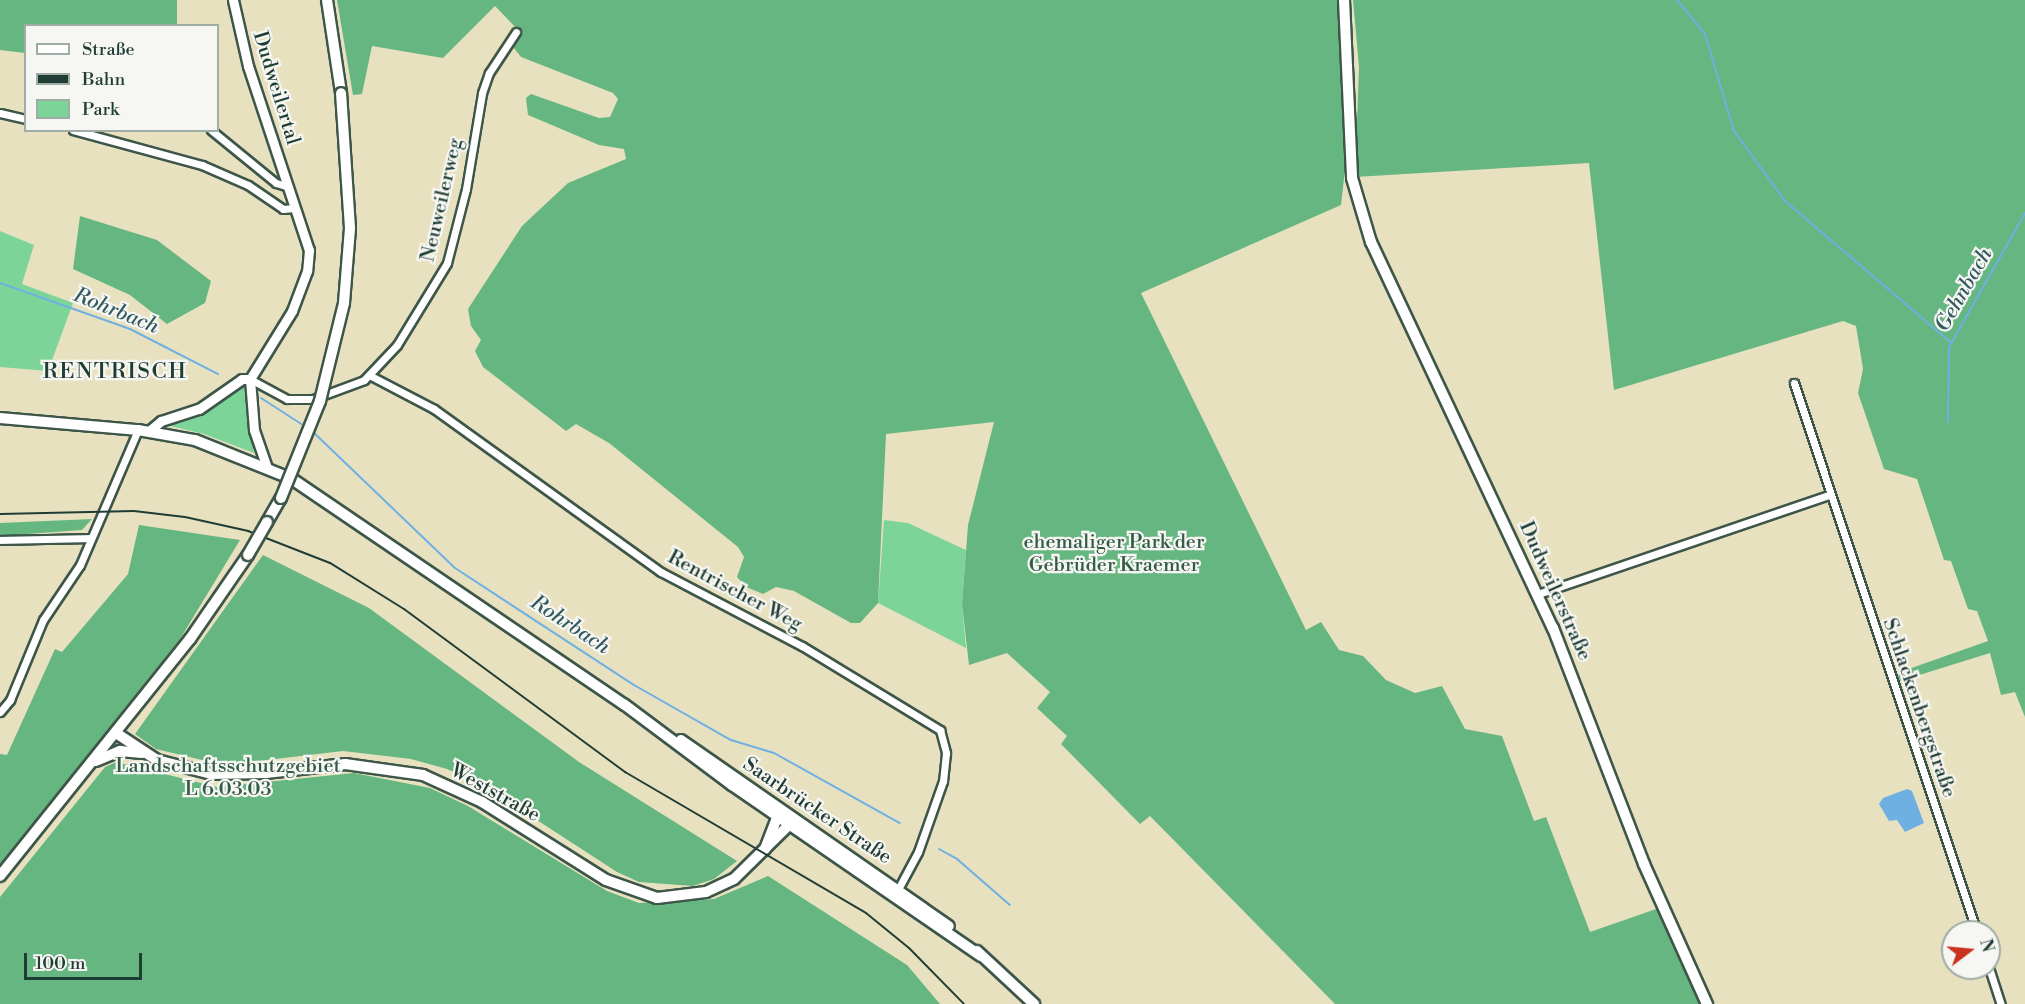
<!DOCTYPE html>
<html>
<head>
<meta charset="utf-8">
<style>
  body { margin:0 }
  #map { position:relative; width:2025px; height:1004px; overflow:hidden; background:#e8e1bf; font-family:"Libre Bodoni",serif }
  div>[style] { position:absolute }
  .green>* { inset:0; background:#7dd499 }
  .forest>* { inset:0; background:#66b681 }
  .water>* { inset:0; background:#6eb0e2 }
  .stream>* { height:2px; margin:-1px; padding:0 1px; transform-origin:1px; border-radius:1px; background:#6eb0e2 }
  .roads { filter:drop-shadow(2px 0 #3d5649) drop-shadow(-2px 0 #3d5649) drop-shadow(0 2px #3d5649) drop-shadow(0 -2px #3d5649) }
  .minor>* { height:7px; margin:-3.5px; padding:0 3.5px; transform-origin:3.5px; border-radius:3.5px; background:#fff }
  .tertiary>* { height:9px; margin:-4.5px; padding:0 4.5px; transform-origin:4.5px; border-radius:4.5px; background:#fff }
  .secondary>* { height:10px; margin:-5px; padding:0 5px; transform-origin:5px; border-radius:5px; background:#fff }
  .rail>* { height:2px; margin:-1px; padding:0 1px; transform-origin:1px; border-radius:1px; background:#1f3d34 }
  .bridges { filter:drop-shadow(2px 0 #3d5649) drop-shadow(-2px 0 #3d5649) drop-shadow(0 2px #3d5649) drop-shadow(0 -2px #3d5649) }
  .secondary-bridge>* { height:10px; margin:-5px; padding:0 5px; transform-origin:5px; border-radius:5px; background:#fff }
  span { translate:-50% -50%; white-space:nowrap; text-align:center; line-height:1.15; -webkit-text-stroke:4.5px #f6f6f2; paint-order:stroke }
  .street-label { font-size:20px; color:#1f3d34 }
  .park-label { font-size:20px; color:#325b48 }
  .water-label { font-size:21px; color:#335a60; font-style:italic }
  .quarter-label { font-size:22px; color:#1f3d34; letter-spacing:1.5px }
  .legend { position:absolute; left:24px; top:24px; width:195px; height:108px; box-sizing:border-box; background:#f6f6f2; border:2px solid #a0aca6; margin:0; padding:8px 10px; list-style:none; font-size:18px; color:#1f3d34 }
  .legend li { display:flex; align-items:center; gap:12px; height:30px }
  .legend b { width:30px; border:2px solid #a0aca6 }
  .north { position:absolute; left:1941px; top:920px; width:60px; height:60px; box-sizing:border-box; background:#f6f6f2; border:2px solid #a0aca6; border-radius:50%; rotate:74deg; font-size:16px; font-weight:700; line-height:24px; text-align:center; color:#1f3d34 }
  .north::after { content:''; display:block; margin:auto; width:21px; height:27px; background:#c8321e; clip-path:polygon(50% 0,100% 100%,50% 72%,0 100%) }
  .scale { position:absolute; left:24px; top:953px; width:118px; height:27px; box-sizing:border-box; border:3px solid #1f3d34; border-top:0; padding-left:8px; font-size:18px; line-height:21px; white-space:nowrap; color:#1f3d34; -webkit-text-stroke:4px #f6f6f2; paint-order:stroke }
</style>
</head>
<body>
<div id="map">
  <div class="green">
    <div style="clip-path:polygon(0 231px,34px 245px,22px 284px,73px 303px,48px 371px,0 367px)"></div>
    <div style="clip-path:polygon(244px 385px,254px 453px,204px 434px,166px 425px,205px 411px)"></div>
    <div style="clip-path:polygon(884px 520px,908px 523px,966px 550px,962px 604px,966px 648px,878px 603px)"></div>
  </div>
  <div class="forest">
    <div style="clip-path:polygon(0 0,177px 0,177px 25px,26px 26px,25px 53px,0 50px)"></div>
    <div style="clip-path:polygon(337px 0,1340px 0,1345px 170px,1341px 205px,1141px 293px,1306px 630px,1321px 622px,1339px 650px,1363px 656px,1386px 680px,1415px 693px,1442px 686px,1465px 729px,1502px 736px,1534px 821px,1546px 817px,1590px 932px,1659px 908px,1701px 1004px,1335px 1004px,1150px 816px,1140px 824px,1061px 744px,1067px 736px,1037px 708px,1050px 692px,1007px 653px,969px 665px,962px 604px,968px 525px,994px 422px,886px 434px,878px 603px,860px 623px,851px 623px,794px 591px,776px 587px,763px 594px,746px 587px,737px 577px,744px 557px,738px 547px,609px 443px,576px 424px,566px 431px,483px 367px,475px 351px,481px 340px,471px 326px,468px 309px,522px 226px,568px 183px,626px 159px,624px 149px,599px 145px,528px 115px,526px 98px,531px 94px,599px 118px,610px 117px,618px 99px,613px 93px,521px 57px,513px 47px,521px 33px,495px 6px,443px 58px,372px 46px,362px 94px,353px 95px)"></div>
    <div style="clip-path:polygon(1353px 0,2025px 0,2025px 717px,2015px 692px,2001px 695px,1990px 653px,1900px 681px,1898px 676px,1903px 671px,1988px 641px,1977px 611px,1968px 609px,1951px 561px,1944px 560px,1917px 479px,1884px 469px,1858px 393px,1863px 369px,1856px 326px,1843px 321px,1614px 390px,1589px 163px,1355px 177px,1359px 67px)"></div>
    <div style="clip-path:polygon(80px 216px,157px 240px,211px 281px,205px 303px,167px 324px,130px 295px,73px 269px)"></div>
    <div style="clip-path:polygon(92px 519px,82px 530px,0 536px,0 523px)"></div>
    <div style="clip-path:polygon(139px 525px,240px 540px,180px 639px,0 865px,0 754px,7px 755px,55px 649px,62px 652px,128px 574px)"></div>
    <div style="clip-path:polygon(263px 555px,369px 608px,579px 762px,737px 861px,714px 879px,693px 886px,639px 882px,617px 872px,486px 787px,447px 769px,411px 759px,343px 751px,223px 765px,156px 749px,135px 734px)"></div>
    <div style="clip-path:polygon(116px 762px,217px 787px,354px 773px,430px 788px,468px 806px,607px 891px,639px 903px,714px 899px,768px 876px,907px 965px,940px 1004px,0 1004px,0 897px,105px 767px)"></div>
  </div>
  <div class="water">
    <div style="clip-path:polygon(1907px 789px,1912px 791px,1924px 823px,1905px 832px,1897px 820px,1889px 821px,1879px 804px,1883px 798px)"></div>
  </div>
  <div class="stream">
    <div style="left:1677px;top:0;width:44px;rotate:50.5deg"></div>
    <div style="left:1705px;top:34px;width:101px;rotate:73.4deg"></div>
    <div style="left:1734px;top:131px;width:87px;rotate:53.9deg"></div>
    <div style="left:1785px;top:201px;width:218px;rotate:40.5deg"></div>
    <div style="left:0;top:283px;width:138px;rotate:19.5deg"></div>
    <div style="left:130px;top:329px;width:99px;rotate:27.1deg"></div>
    <div style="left:261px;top:398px;width:54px;rotate:32.8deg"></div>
    <div style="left:1948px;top:422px;width:75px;rotate:-89.2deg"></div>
    <div style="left:1949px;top:347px;width:154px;rotate:-60.4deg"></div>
    <div style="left:311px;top:430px;width:199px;rotate:43.8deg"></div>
    <div style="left:455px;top:568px;width:214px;rotate:33.2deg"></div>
    <div style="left:634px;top:685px;width:112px;rotate:29.6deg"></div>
    <div style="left:731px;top:740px;width:45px;rotate:16.8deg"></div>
    <div style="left:774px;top:753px;width:144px;rotate:29.1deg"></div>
    <div style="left:939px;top:849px;width:21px;rotate:29deg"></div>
    <div style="left:957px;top:859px;width:70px;rotate:41deg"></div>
  </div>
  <div class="roads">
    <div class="minor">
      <div style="left:0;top:113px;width:27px;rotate:13deg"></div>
      <div style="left:73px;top:130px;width:134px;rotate:15.2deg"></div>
      <div style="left:202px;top:165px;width:50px;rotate:23.5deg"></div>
      <div style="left:248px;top:185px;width:42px;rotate:34.4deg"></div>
      <div style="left:283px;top:209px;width:11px;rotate:-5deg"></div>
      <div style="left:211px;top:130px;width:84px;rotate:39.2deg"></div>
      <div style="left:276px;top:183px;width:10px;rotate:17deg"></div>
      <div style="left:371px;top:376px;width:71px;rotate:27.6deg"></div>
      <div style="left:434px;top:409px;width:279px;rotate:35.7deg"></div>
      <div style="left:661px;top:572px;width:159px;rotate:27.7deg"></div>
      <div style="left:802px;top:646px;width:162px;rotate:31.3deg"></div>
      <div style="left:940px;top:730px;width:24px;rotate:75deg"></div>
      <div style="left:946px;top:753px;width:28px;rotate:96deg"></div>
      <div style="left:943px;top:781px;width:75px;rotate:109.4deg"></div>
      <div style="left:918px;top:852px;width:47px;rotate:118.2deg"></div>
      <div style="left:250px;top:379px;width:42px;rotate:28.4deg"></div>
      <div style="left:287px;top:399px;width:26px"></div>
      <div style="left:313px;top:399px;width:54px;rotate:-20.4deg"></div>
      <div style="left:364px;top:380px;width:48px;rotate:-46.7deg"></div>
      <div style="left:397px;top:345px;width:96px;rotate:-58.6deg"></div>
      <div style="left:447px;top:263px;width:76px;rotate:-75.6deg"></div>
      <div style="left:466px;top:189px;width:97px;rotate:-80.5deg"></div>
      <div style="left:482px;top:93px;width:21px;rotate:-71deg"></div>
      <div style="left:489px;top:73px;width:49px;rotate:-56.6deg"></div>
      <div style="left:1794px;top:383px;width:579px;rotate:71.57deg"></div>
      <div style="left:0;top:540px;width:90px;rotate:-1.3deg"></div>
      <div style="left:1538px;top:594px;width:307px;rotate:-18.8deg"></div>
      <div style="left:0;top:712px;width:16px;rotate:-50deg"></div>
      <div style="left:10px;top:700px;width:87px;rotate:-67.6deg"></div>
      <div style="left:43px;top:620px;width:66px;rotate:-56.1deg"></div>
      <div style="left:80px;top:565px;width:147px;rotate:-66.8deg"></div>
      <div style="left:1989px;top:968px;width:38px;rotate:72deg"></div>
    </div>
    <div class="tertiary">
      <div style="left:233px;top:0;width:68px;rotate:77.2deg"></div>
      <div style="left:248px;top:66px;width:194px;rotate:71.7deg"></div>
      <div style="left:309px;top:250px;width:21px;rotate:95deg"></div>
      <div style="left:307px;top:271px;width:43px;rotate:110.6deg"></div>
      <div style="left:292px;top:311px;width:80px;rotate:121.7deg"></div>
      <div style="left:250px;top:379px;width:51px;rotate:85.5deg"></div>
      <div style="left:254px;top:430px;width:39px;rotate:71deg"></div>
      <div style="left:149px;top:431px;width:16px;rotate:-40deg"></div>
      <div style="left:161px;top:421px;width:40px;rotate:-18deg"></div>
      <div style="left:199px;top:409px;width:52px;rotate:-34.9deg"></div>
      <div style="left:242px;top:379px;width:8px"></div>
    </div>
    <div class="secondary">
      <div style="left:327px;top:0;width:94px;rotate:81.4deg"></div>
      <div style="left:1344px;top:0;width:178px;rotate:87.4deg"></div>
      <div style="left:1352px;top:178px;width:67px;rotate:73.5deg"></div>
      <div style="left:1371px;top:242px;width:427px;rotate:64.8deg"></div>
      <div style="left:1553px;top:628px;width:253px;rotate:68.9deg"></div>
      <div style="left:1644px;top:864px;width:154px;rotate:65.8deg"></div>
      <div style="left:0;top:418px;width:139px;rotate:5deg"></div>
      <div style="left:138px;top:430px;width:58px;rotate:10deg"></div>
      <div style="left:195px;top:440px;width:105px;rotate:21.9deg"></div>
      <div style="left:292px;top:479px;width:402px;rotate:34.2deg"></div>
      <div style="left:625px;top:705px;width:134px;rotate:36.8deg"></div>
      <div style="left:732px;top:785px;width:302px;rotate:34.5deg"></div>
      <div style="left:267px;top:522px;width:28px;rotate:-60deg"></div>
      <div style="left:116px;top:733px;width:49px;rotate:33.4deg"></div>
      <div style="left:157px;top:760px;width:56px;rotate:14.5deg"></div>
      <div style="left:211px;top:774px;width:55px;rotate:-1deg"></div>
      <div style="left:266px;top:773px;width:80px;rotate:-6.5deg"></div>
      <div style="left:345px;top:764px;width:79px;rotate:8deg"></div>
      <div style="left:423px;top:775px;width:65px;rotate:24.6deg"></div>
      <div style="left:482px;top:802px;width:146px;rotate:32.2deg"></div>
      <div style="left:606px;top:880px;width:54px;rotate:19.4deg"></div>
      <div style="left:657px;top:898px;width:49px;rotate:-7deg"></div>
      <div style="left:706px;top:892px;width:31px;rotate:-25deg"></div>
      <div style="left:734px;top:879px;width:77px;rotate:-44.5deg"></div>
      <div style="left:681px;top:740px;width:326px;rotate:34.8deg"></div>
      <div style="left:96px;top:761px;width:26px;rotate:-23deg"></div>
      <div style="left:120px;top:751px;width:22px;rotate:5deg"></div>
      <div style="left:765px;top:849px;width:34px;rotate:-69deg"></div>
      <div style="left:0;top:876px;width:304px;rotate:-51.3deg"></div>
      <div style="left:190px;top:639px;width:102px;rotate:-55.4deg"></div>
      <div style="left:977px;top:951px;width:78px;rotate:42.9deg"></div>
    </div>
  </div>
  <div class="rail">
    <div style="left:0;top:514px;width:134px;rotate:-1.3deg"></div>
    <div style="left:134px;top:511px;width:51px;rotate:6.7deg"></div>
    <div style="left:185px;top:517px;width:65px;rotate:12.5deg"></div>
    <div style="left:248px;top:531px;width:88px;rotate:21.3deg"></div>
    <div style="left:330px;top:563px;width:87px;rotate:31.9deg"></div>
    <div style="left:404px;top:609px;width:275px;rotate:36.4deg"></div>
    <div style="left:625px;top:772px;width:279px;rotate:30.3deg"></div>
    <div style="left:866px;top:913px;width:55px;rotate:39.1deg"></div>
    <div style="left:909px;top:948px;width:78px;rotate:45.5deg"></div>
  </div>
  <div class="bridges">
    <div class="secondary-bridge">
      <div style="left:281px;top:498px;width:105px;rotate:-68.1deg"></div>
      <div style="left:320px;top:401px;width:101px;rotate:-76.2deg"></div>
      <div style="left:344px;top:303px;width:75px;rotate:-85.4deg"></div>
      <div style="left:350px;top:228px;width:135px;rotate:-93.8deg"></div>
      <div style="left:248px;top:555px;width:38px;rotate:-60deg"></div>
    </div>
  </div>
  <div class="street-label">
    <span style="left:276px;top:88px;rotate:73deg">Dudweilertal</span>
    <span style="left:442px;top:200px;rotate:-77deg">Neuweilerweg</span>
    <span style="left:735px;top:591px;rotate:28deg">Rentrischer Weg</span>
    <span style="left:1555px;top:591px;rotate:66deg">Dudweilerstraße</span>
    <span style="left:1919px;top:708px;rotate:71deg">Schlackenbergstraße</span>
    <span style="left:495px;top:793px;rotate:29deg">Weststraße</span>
    <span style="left:817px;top:811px;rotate:34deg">Saarbrücker Straße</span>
  </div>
  <div class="park-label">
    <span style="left:1114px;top:554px">ehemaliger Park der<br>Gebrüder Kraemer</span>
    <span style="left:228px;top:778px">Landschaftsschutzgebiet<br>L 6.03.03</span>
  </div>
  <div class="water-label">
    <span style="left:1964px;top:290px;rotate:-60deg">Gehnbach</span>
    <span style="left:116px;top:311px;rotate:22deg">Rohrbach</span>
    <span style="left:570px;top:625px;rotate:33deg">Rohrbach</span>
  </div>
  <div class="quarter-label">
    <span style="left:115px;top:372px">RENTRISCH</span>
  </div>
  <ul class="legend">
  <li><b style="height:8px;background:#fff"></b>Straße</li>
  <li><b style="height:8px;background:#1f3d34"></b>Bahn</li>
  <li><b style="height:16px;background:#7dd499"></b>Park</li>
  </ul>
  <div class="north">N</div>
  <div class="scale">100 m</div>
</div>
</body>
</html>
